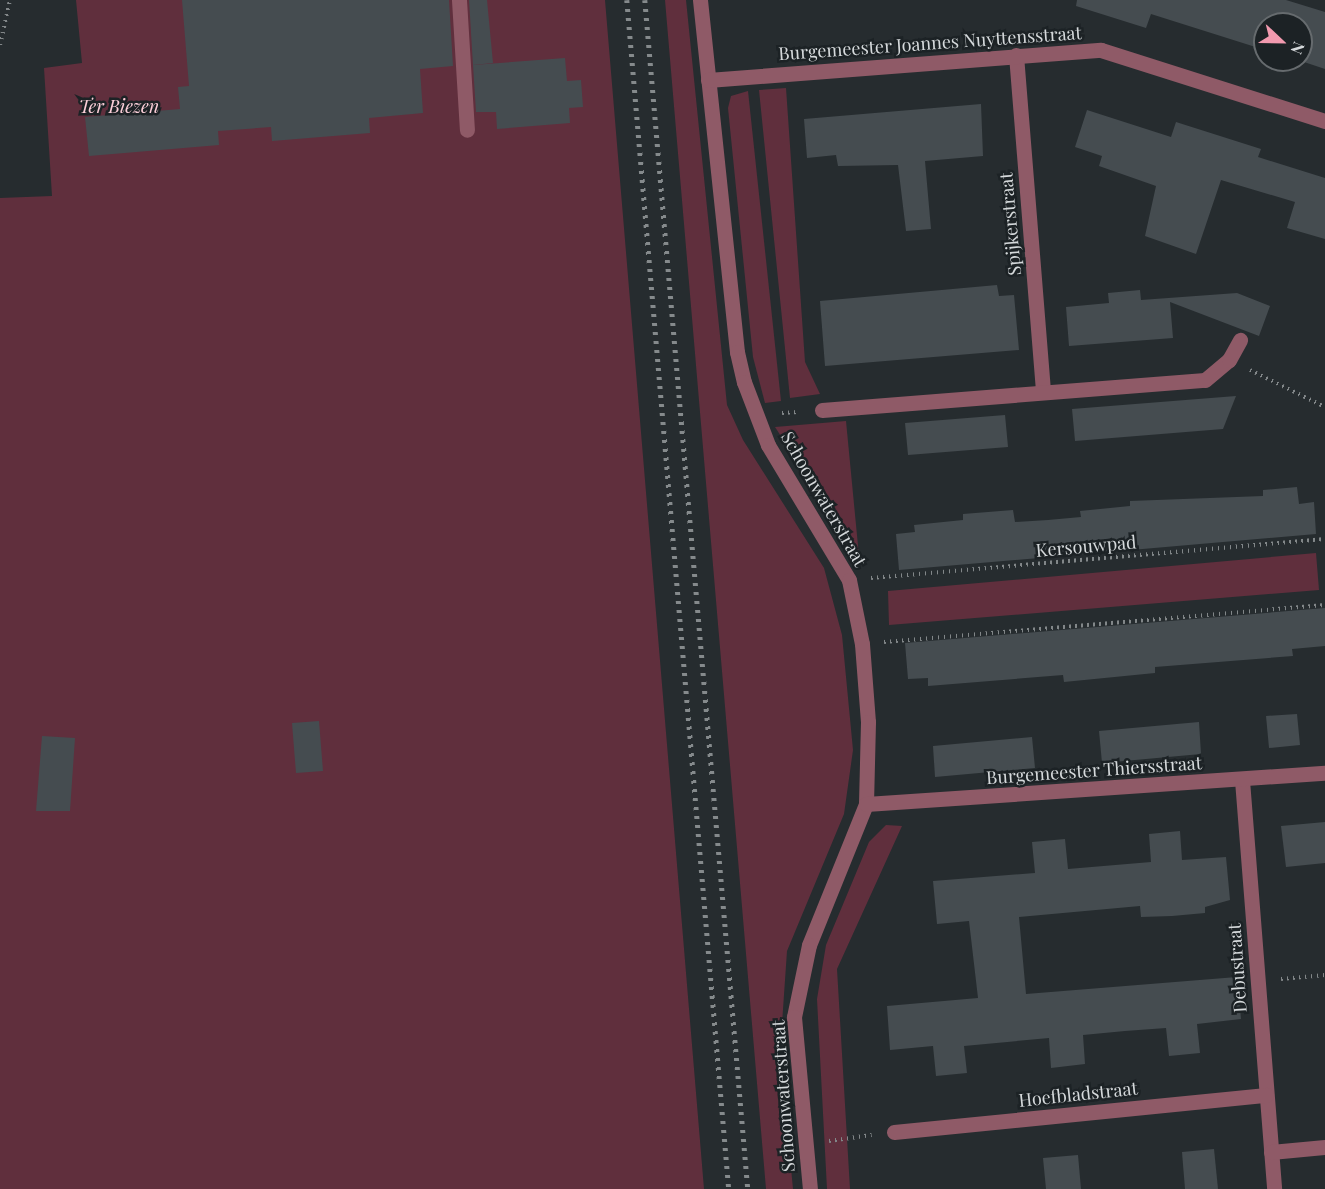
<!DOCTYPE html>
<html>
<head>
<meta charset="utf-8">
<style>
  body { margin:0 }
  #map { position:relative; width:1325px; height:1189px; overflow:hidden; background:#262c2f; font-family:"Playfair Display",serif }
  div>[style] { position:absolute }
  .green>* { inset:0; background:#602f3d }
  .building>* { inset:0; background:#454c50 }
  .path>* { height:4px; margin-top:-2px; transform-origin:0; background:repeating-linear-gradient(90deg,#828789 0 1.5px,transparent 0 6px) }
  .minor>* { height:15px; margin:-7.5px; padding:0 7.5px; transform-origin:7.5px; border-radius:7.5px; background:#8f5a67 }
  .rail>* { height:4.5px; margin-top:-2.25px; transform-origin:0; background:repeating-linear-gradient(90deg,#858a8c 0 3px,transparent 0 9px) }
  span { translate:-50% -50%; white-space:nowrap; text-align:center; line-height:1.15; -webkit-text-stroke:5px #1c2225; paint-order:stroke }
  .street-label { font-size:18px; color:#d5d9db }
  .park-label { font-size:18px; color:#fccfd9; font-style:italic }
  .north { position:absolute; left:1253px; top:12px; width:60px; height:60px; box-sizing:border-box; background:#1c2225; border:2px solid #666b6e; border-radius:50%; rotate:112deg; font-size:16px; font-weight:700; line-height:24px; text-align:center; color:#d5d9db }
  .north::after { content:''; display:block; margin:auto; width:21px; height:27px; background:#f29aaf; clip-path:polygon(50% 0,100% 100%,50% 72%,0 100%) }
</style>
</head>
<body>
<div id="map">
  <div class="green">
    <div style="clip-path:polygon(76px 0,605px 0,704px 1189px,0 1189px,0 198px,52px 196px,44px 68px,82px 63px)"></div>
    <div style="clip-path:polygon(665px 0,686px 0,727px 405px,743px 440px,824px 568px,842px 635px,853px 750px,844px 814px,787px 951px,780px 1053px,793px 1189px,766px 1189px)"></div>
    <div style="clip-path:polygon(786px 88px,805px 362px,820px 394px,790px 398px,759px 90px)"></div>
    <div style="clip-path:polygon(748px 91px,781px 401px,765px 403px,753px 357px,728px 108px,731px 96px)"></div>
    <div style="clip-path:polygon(846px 421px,859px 556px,775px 427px)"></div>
    <div style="clip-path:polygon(1316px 553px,1319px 590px,889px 625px,888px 591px)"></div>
    <div style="clip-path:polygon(886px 825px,902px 826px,837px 969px,850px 1189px,827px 1189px,817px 999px,826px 945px,869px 842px)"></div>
  </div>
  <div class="building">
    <div style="clip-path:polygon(182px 0,449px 0,453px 66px,420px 69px,423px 113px,369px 118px,370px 133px,272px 141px,271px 127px,246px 129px,218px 131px,219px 145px,89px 156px,85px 117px,180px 109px,178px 87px,189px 86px)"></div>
    <div style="clip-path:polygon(469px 0,487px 0,493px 63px,473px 65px)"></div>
    <div style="clip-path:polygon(1077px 0,1286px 0,1325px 12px,1325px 69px,1298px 60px,1301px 60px,1301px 24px,1265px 24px,1265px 50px,1151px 14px,1146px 28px,1076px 6px)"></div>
    <div style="clip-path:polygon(565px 58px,567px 81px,581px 80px,583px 107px,569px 108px,570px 123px,497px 129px,496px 112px,476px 112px,473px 65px)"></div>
    <div style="clip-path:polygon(981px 104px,983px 156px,925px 161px,931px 229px,906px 231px,898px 165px,838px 166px,836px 155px,807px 158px,804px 119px)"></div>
    <div style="clip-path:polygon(1087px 110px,1171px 137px,1176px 122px,1261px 149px,1258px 157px,1325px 178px,1325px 239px,1287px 228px,1295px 202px,1221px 180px,1196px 254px,1145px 236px,1156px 186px,1099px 166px,1102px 156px,1075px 147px)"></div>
    <div style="clip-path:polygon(997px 285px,999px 296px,1014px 295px,1019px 350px,825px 366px,820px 301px)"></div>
    <div style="clip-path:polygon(1140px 290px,1141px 300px,1237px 293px,1270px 306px,1259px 336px,1170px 302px,1173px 338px,1069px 346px,1066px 307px,1109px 303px,1108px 293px)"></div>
    <div style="clip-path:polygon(1236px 396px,1223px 429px,1075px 441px,1072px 409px)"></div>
    <div style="clip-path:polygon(1005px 415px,1008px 447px,908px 455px,905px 423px)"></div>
    <div style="clip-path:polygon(1297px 487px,1299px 504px,1314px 502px,1316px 534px,899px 570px,896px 534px,915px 532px,914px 525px,963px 520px,963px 514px,1013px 510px,1015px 522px,1048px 520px,1081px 517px,1080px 511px,1130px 506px,1130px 501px,1263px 496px,1263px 490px)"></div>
    <div style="clip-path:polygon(1325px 608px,1325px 646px,1292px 649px,1293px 656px,1155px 667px,1155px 673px,1064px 682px,1063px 675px,928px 686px,928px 678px,908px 679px,905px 643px)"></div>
    <div style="clip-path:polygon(1297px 714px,1300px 745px,1269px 748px,1266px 716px)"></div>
    <div style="clip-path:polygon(319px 721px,323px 771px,296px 773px,292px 723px)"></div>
    <div style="clip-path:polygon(1199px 722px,1201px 754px,1102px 763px,1099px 731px)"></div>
    <div style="clip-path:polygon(42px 736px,75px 738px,70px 811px,36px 811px)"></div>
    <div style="clip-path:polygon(1032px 737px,1035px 768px,935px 777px,933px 746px)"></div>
    <div style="clip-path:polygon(1325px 822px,1325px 863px,1286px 867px,1281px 826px)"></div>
    <div style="clip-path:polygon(1180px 831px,1182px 860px,1226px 857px,1230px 900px,1205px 907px,1205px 913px,1172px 916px,1141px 917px,1140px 906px,1019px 917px,1026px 994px,1237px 977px,1241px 1019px,1197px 1024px,1200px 1053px,1169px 1056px,1166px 1028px,1125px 1031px,1083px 1035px,1085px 1064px,1051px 1068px,1049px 1038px,964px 1046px,967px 1073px,936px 1076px,933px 1046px,890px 1050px,887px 1006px,978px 998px,969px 921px,937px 924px,933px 881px,1035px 873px,1032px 842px,1065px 839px,1068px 869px,1151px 862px,1149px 834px)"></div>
    <div style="clip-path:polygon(1214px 1149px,1218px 1189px,1185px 1189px,1182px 1152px)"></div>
    <div style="clip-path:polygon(1078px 1155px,1081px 1189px,1046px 1189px,1043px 1158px)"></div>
  </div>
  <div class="path">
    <div style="left:0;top:45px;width:46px;rotate:-77.5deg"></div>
    <div style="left:1250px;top:370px;width:84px;rotate:26.3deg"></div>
    <div style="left:782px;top:413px;width:16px;rotate:-4deg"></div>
    <div style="left:871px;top:578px;width:456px;rotate:-4.9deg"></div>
    <div style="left:884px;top:642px;width:443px;rotate:-4.8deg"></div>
    <div style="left:1281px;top:979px;width:44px;rotate:-5.2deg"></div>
    <div style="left:829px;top:1141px;width:43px;rotate:-7.9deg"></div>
  </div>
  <div class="minor">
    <div style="left:459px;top:0;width:130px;rotate:86.5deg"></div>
    <div style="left:700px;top:0;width:354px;rotate:84deg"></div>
    <div style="left:737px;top:352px;width:31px;rotate:77deg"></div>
    <div style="left:744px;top:382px;width:67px;rotate:69.1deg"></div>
    <div style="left:768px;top:445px;width:157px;rotate:59deg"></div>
    <div style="left:849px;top:580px;width:65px;rotate:78.5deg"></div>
    <div style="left:862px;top:644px;width:78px;rotate:85.6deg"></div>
    <div style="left:868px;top:722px;width:82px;rotate:91.4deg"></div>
    <div style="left:866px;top:804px;width:152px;rotate:112deg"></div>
    <div style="left:809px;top:945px;width:74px;rotate:101.8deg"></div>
    <div style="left:794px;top:1017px;width:173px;rotate:84.7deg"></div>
    <div style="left:1016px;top:55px;width:337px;rotate:85.4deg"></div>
    <div style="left:708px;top:80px;width:394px;rotate:-4.4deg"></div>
    <div style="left:1101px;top:50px;width:235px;rotate:17.6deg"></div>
    <div style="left:822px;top:410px;width:384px;rotate:-4.5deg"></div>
    <div style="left:1205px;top:380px;width:31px;rotate:-40deg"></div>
    <div style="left:1229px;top:360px;width:23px;rotate:-61deg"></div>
    <div style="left:1242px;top:780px;width:410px;rotate:85.5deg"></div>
    <div style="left:866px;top:804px;width:460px;rotate:-3.9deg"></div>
    <div style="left:894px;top:1132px;width:374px;rotate:-5.7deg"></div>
    <div style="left:1271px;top:1152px;width:54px;rotate:-5.3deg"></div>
  </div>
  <div class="rail">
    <div style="left:627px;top:0;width:1193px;rotate:85.1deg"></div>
    <div style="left:645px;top:0;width:1193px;rotate:85.05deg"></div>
  </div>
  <div class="street-label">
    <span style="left:930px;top:43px;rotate:-4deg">Burgemeester Joannes Nuyttensstraat</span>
    <span style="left:1010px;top:224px;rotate:-95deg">Spijkerstraat</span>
    <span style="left:824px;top:499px;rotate:60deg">Schoonwaterstraat</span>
    <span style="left:1086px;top:546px;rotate:-5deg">Kersouwpad</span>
    <span style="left:1094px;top:770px;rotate:-4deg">Burgemeester Thiersstraat</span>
    <span style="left:1237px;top:968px;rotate:-94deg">Debustraat</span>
    <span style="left:1078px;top:1094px;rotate:-6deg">Hoefbladstraat</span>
    <span style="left:783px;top:1096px;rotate:-94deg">Schoonwaterstraat</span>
  </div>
  <div class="park-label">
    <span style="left:119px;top:106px">Ter Biezen</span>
  </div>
  <div class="north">N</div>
</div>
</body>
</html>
